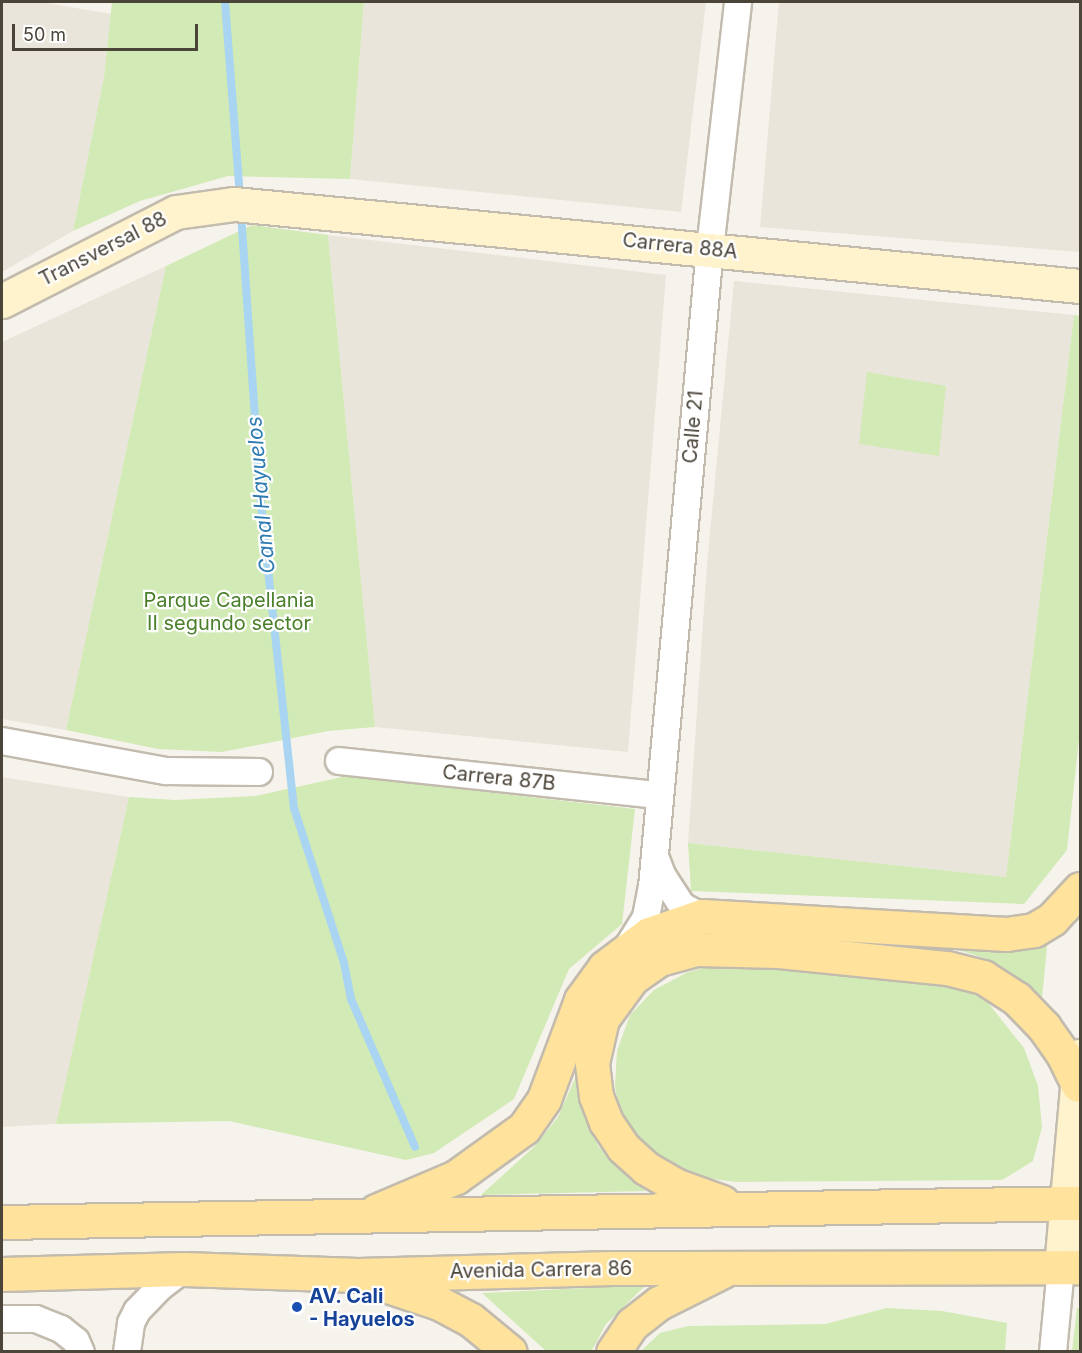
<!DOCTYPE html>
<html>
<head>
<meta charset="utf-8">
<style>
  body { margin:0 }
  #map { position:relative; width:1082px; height:1353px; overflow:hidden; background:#f6f3ec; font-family:Inter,sans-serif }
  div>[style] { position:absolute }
  .residential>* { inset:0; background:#eae5da }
  .green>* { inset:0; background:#d2eab5 }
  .stream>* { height:8px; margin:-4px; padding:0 4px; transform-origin:4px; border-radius:4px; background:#a9d4f2 }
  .roads { filter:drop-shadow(2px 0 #c2bbae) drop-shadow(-2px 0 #c2bbae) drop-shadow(0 2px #c2bbae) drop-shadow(0 -2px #c2bbae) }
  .street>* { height:26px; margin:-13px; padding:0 13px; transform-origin:13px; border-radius:13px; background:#fff }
  .secondary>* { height:33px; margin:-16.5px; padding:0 16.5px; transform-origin:16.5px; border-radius:16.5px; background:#fff3cd }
  .primary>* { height:33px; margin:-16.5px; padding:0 16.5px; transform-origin:16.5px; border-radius:16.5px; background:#ffe39c }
  .dots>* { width:16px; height:16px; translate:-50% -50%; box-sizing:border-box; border:3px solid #fff; border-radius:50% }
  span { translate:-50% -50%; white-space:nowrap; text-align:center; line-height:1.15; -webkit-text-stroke:4.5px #fff; paint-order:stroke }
  .street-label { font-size:20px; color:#4b4439 }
  .park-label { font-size:20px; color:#4a7f2a }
  .transit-label { font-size:20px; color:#164399; font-weight:700 }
  .left { translate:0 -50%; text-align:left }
  .water-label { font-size:21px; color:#2e7ab2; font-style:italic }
  .frame { position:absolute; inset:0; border:3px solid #4b4439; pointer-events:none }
  .scale { position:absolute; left:12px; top:24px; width:186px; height:27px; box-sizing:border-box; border:3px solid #4b4439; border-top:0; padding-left:8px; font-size:18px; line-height:21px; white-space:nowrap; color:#4b4439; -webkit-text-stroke:4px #fff; paint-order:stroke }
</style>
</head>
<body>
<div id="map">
  <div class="residential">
    <div style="clip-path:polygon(2px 2px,41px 2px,111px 14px,104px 77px,73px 231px,2px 272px)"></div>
    <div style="clip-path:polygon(364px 2px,706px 2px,681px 212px,350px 179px)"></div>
    <div style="clip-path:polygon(779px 2px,1080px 2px,1080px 252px,760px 227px)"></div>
    <div style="clip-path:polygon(328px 235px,666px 275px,628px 752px,375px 727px)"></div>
    <div style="clip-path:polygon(166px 266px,66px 730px,2px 719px,2px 342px)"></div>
    <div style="clip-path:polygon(734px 281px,1074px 315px,1006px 877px,688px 843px,707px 564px)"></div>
    <div style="clip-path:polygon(2px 777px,129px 797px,56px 1124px,2px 1127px)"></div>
  </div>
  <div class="green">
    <div style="clip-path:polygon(112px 2px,364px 2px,350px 179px,228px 176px,140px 201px,73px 231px,104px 77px)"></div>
    <div style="clip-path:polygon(252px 225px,328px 235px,375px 727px,328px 731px,222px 752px,158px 749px,66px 730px,166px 266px)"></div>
    <div style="clip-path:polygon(1074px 315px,1080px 316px,1080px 730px,1067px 850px,1024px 904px,691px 891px,688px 843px,1006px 877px)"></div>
    <div style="clip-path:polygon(867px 372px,946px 386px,939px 456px,859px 444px)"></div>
    <div style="clip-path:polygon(347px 776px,635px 809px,622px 924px,569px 969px,514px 1099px,434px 1153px,406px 1160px,229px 1121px,56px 1124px,129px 797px,175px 800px,255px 796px)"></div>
    <div style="clip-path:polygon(1048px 936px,1042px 998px,990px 960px,959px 950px)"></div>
    <div style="clip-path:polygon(725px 961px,945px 983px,985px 999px,1024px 1048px,1038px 1086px,1042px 1127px,1033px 1161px,1002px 1180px,736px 1182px,692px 1176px,661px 1164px,635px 1140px,621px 1116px,615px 1087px,617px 1051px,630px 1015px,654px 990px,686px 973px)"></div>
    <div style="clip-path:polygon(577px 1074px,578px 1096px,598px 1146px,646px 1191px,481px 1195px,535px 1146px,558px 1117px)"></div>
    <div style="clip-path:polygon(646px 1285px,606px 1324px,591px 1352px,546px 1351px,482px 1293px)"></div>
    <div style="clip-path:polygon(887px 1308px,942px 1311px,1007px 1323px,1005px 1351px,641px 1351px,660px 1333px,688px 1326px,825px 1324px)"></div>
    <div style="clip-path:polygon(1077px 1308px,1080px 1309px,1080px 1351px,1072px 1351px)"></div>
  </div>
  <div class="stream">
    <div style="left:225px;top:2px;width:197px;rotate:85.6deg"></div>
    <div style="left:241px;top:213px;width:293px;rotate:86.1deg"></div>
    <div style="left:261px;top:505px;width:305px;rotate:83.8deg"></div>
    <div style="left:294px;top:808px;width:163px;rotate:72.1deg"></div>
    <div style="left:344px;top:963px;width:37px;rotate:79deg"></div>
    <div style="left:351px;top:999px;width:161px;rotate:66.6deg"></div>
  </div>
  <div class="roads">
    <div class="street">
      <div style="left:2px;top:741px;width:167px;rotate:10.4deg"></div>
      <div style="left:166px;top:771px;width:93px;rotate:0.6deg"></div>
      <div style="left:339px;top:761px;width:322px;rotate:6.1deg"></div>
      <div style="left:656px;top:859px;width:17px;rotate:69deg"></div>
      <div style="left:662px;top:875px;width:37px;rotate:57deg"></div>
      <div style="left:682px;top:906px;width:22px;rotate:27deg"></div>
      <div style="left:627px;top:948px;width:36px;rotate:-58deg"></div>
      <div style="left:646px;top:917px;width:31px;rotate:-79deg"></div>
      <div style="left:652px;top:887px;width:641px;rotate:-84.81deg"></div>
      <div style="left:710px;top:249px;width:249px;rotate:-83.5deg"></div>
      <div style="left:2px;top:1319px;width:34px"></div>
      <div style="left:36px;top:1319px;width:27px;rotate:22deg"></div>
      <div style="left:61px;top:1329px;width:19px;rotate:39deg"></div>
      <div style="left:76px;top:1341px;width:12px;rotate:66deg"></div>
      <div style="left:127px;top:1352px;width:29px;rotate:-82deg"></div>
      <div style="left:131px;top:1323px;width:13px;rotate:-63deg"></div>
      <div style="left:137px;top:1311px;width:33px;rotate:-46deg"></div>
      <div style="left:160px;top:1287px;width:30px;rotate:-37deg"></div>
      <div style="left:1053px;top:1352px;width:85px;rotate:-84.6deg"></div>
    </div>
    <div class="secondary">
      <div style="left:2px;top:301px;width:195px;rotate:-27.1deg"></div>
      <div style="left:176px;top:212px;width:59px;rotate:-7.9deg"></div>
      <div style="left:234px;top:204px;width:850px;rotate:5.54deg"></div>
      <div style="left:1061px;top:1267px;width:212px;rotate:-84.9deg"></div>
    </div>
    <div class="primary">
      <div style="left:722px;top:1202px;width:48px;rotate:-160.4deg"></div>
      <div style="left:677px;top:1186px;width:36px;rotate:-150deg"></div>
      <div style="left:646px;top:1168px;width:31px;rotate:-138deg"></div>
      <div style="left:623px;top:1147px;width:30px;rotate:-124deg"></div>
      <div style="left:606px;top:1122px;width:28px;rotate:-111deg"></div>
      <div style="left:596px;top:1096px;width:33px;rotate:-97deg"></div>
      <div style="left:592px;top:1063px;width:45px;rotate:-77.2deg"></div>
      <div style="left:602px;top:1019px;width:51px;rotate:-53.8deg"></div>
      <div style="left:632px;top:978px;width:33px;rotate:-35deg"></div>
      <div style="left:659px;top:959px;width:39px;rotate:-15deg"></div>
      <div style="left:697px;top:949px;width:82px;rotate:1.4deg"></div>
      <div style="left:779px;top:951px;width:169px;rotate:5.8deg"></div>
      <div style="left:947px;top:968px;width:37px;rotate:14deg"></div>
      <div style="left:983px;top:977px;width:40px;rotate:32.9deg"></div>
      <div style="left:1017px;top:999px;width:39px;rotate:46deg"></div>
      <div style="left:1044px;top:1027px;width:33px;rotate:55deg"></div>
      <div style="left:1063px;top:1054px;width:34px;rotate:64deg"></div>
      <div style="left:376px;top:1211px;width:87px;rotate:-23deg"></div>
      <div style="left:456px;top:1177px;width:84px;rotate:-35.8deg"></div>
      <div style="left:524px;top:1128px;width:35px;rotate:-55deg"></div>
      <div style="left:544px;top:1099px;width:106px;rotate:-69.5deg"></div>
      <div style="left:581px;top:1000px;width:39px;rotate:-54deg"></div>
      <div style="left:604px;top:968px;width:56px;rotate:-37.1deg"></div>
      <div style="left:649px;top:934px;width:56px;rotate:-18.8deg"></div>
      <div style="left:702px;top:916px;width:305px;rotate:3.4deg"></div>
      <div style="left:1006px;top:934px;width:28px;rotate:-8deg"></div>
      <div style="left:1034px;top:930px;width:21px;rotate:-31deg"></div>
      <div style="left:1052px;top:919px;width:41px;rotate:-47deg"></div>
      <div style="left:2px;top:1222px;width:1078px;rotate:-1.01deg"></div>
      <div style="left:2px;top:1274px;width:182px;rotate:-1.6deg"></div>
      <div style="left:184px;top:1269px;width:174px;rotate:2deg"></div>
      <div style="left:358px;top:1275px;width:254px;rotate:-1.6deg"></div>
      <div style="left:612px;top:1268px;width:468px;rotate:-0.1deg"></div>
      <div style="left:376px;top:1282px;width:66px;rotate:18.4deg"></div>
      <div style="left:439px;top:1303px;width:36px;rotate:28deg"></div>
      <div style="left:471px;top:1320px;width:50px;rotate:39.4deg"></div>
      <div style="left:613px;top:1352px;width:34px;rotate:-56deg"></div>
      <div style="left:632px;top:1324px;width:34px;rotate:-38deg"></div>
      <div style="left:659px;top:1303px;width:72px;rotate:-26.6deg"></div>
    </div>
  </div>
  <div class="dots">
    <div style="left:297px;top:1307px;background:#1a4fb4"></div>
  </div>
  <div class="street-label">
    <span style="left:680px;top:246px;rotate:6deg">Carrera 88A</span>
    <span style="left:103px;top:249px;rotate:-27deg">Transversal 88</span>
    <span style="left:693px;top:427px;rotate:-85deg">Calle 21</span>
    <span style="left:499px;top:778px;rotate:6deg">Carrera 87B</span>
    <span style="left:541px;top:1270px;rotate:-1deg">Avenida Carrera 86</span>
  </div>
  <div class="park-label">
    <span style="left:229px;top:612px">Parque Capellania<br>II segundo sector</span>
  </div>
  <div class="transit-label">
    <span class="left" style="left:309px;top:1308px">AV. Cali<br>- Hayuelos</span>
  </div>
  <div class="water-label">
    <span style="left:261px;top:495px;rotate:-95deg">Canal Hayuelos</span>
  </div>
  <div class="frame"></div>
  <div class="scale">50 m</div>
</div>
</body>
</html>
